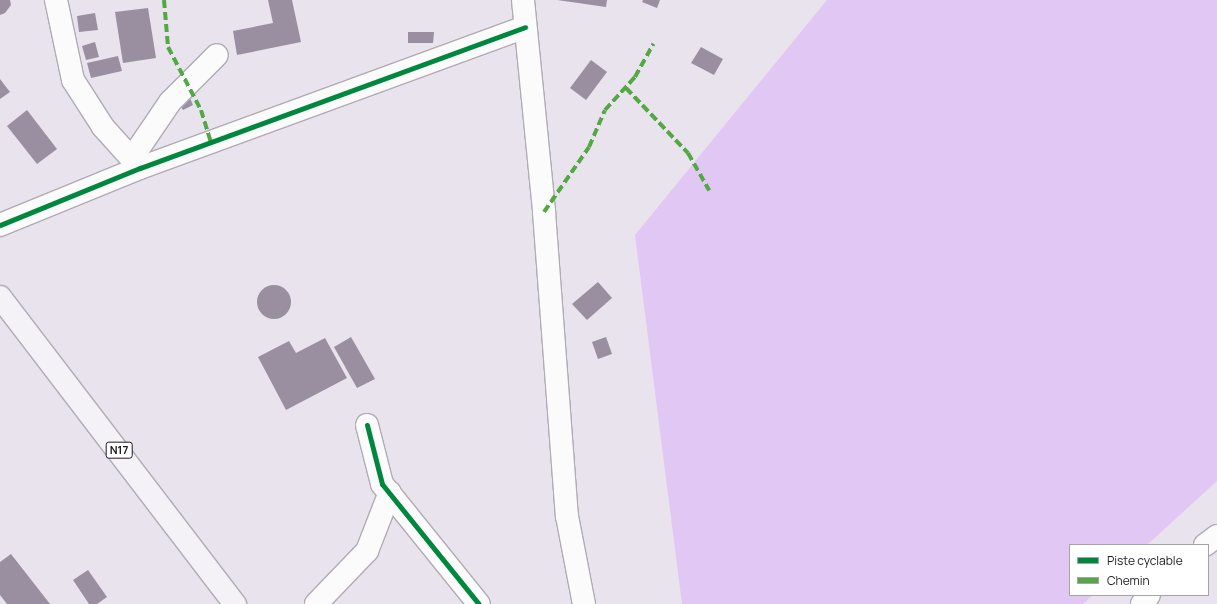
<!DOCTYPE html>
<html>
<head>
<meta charset="utf-8">
<style>
  body { margin:0 }
  #map { position:relative; width:1217px; height:604px; overflow:hidden; background:#e9e3ee; font-family:Manrope,sans-serif }
  div>[style] { position:absolute }
  .green>* { inset:0; background:#e1c7f3 }
  .building>* { inset:0; background:#998fa0 }
  .round { border-radius:50% }
  .roads { filter:drop-shadow(1px 0 #b0abb4) drop-shadow(-1px 0 #b0abb4) drop-shadow(0 1px #b0abb4) drop-shadow(0 -1px #b0abb4) }
  .minor>* { height:22px; margin:-11px; padding:0 11px; transform-origin:11px; border-radius:11px; background:#fcfbfc }
  .major>* { height:22px; margin:-11px; padding:0 11px; transform-origin:11px; border-radius:11px; background:#f5f2f7 }
  .quiet>* { height:4px; margin-top:-2px; transform-origin:0; background:repeating-linear-gradient(90deg,#52a943 0 8px,transparent 0 12px) }
  .cycleway>* { height:5px; margin:-2.5px; padding:0 2.5px; transform-origin:2.5px; border-radius:2.5px; background:#00873e }
  span { translate:-50% -50%; white-space:nowrap; text-align:center; line-height:1.15; -webkit-text-stroke:4px #fff; paint-order:stroke }
  .shield-label span { padding:1px 3px; background:#fff; border:1px solid; border-radius:3px; -webkit-text-stroke-width:0 }
  .shield-label { font-size:11px; color:#1e1a21; font-weight:700 }
  .legend { position:absolute; left:1069px; top:544px; width:140px; height:52px; box-sizing:border-box; background:#fff; border:1px solid #a5a3a6; margin:0; padding:5px 7px; list-style:none; font-size:12px; color:#1e1a21 }
  .legend li { display:flex; align-items:center; gap:8px; height:20px }
  .legend b { width:20px; border:1px solid #a5a3a6 }
</style>
</head>
<body>
<div id="map">
  <div class="green">
    <div style="clip-path:polygon(827px 0,1217px 0,1217px 481px,1147px 545px,1070px 545px,1070px 595px,1093px 595px,1083px 604px,682px 604px,635px 235px)"></div>
  </div>
  <div class="building">
    <div style="clip-path:polygon(0 0,10px 0,11px 5px,5px 13px,0 15px)"></div>
    <div style="clip-path:polygon(268px 0,292px 0,301px 42px,237px 55px,233px 31px,273px 23px)"></div>
    <div style="clip-path:polygon(557px 0,607px 0,606px 7px)"></div>
    <div style="clip-path:polygon(643px 0,660px 0,657px 8px,642px 2px)"></div>
    <div style="clip-path:polygon(148px 8px,156px 58px,123px 63px,115px 12px)"></div>
    <div style="clip-path:polygon(95px 13px,98px 30px,79px 32px,77px 16px)"></div>
    <div style="clip-path:polygon(408px 32px,434px 32px,433px 43px,408px 43px)"></div>
    <div style="clip-path:polygon(95px 42px,99px 57px,86px 60px,82px 46px)"></div>
    <div style="clip-path:polygon(701px 47px,723px 59px,714px 75px,691px 63px)"></div>
    <div style="clip-path:polygon(118px 56px,122px 71px,91px 78px,87px 63px)"></div>
    <div style="clip-path:polygon(591px 60px,607px 72px,586px 100px,570px 88px)"></div>
    <div style="clip-path:polygon(0 79px,10px 92px,0 99px)"></div>
    <div style="clip-path:polygon(189px 96px,193px 105px,183px 110px,178px 101px)"></div>
    <div style="clip-path:polygon(27px 110px,57px 149px,37px 164px,7px 126px)"></div>
    <div style="clip-path:polygon(598px 282px,612px 298px,587px 320px,572px 304px)"></div>
    <div class="round" style="left:257px;top:285px;width:34px;height:34px"></div>
    <div style="clip-path:polygon(351px 337px,375px 379px,357px 388px,334px 347px)"></div>
    <div style="clip-path:polygon(606px 337px,612px 354px,598px 359px,592px 342px)"></div>
    <div style="clip-path:polygon(325px 338px,347px 378px,286px 410px,258px 357px,289px 341px,296px 353px)"></div>
    <div style="clip-path:polygon(11px 554px,50px 604px,7px 604px,0 595px,0 562px)"></div>
    <div style="clip-path:polygon(88px 570px,107px 597px,97px 604px,89px 604px,73px 580px)"></div>
  </div>
  <div class="roads">
    <div class="minor">
      <div style="left:56px;top:0;width:82px;rotate:78deg"></div>
      <div style="left:73px;top:80px;width:56px;rotate:57.4deg"></div>
      <div style="left:103px;top:127px;width:55px;rotate:47.9deg"></div>
      <div style="left:523px;top:0;width:213px;rotate:84.3deg"></div>
      <div style="left:544px;top:212px;width:305px;rotate:85.7deg"></div>
      <div style="left:567px;top:516px;width:90px;rotate:79.1deg"></div>
      <div style="left:132px;top:158px;width:68px;rotate:-55.8deg"></div>
      <div style="left:170px;top:102px;width:66px;rotate:-45deg"></div>
      <div style="left:0;top:225px;width:151px;rotate:-22.2deg"></div>
      <div style="left:140px;top:168px;width:410px;rotate:-20.1deg"></div>
      <div style="left:367px;top:425px;width:61px;rotate:75.7deg"></div>
      <div style="left:382px;top:484px;width:154px;rotate:51.1deg"></div>
      <div style="left:1205px;top:545px;width:15px;rotate:-37deg"></div>
      <div style="left:316px;top:604px;width:74px;rotate:-46.1deg"></div>
      <div style="left:367px;top:551px;width:63px;rotate:-68.7deg"></div>
      <div style="left:1142px;top:604px;width:11px;rotate:-52deg"></div>
    </div>
    <div class="major">
      <div style="left:0;top:297px;width:387px;rotate:52.6deg"></div>
    </div>
  </div>
  <div class="quiet">
    <div style="left:164px;top:0;width:47px;rotate:85.1deg"></div>
    <div style="left:168px;top:47px;width:71px;rotate:62.4deg"></div>
    <div style="left:201px;top:110px;width:34px;rotate:73deg"></div>
    <div style="left:626px;top:88px;width:90px;rotate:46.4deg"></div>
    <div style="left:688px;top:153px;width:43px;rotate:60.4deg"></div>
    <div style="left:544px;top:212px;width:79px;rotate:-55.3deg"></div>
    <div style="left:589px;top:147px;width:40px;rotate:-66.6deg"></div>
    <div style="left:605px;top:110px;width:45px;rotate:-47.7deg"></div>
    <div style="left:635px;top:77px;width:38px;rotate:-61deg"></div>
  </div>
  <div class="cycleway">
    <div style="left:0;top:225px;width:151px;rotate:-22.2deg"></div>
    <div style="left:140px;top:168px;width:410px;rotate:-20.1deg"></div>
    <div style="left:367px;top:425px;width:61px;rotate:75.7deg"></div>
    <div style="left:382px;top:484px;width:154px;rotate:51.1deg"></div>
  </div>
  <div class="shield-label">
    <span style="left:119px;top:450px">N17</span>
  </div>
  <ul class="legend">
  <li><b style="height:5px;background:#00873e"></b>Piste cyclable</li>
  <li><b style="height:5px;background:#52a943"></b>Chemin</li>
  </ul>
</div>
</body>
</html>
